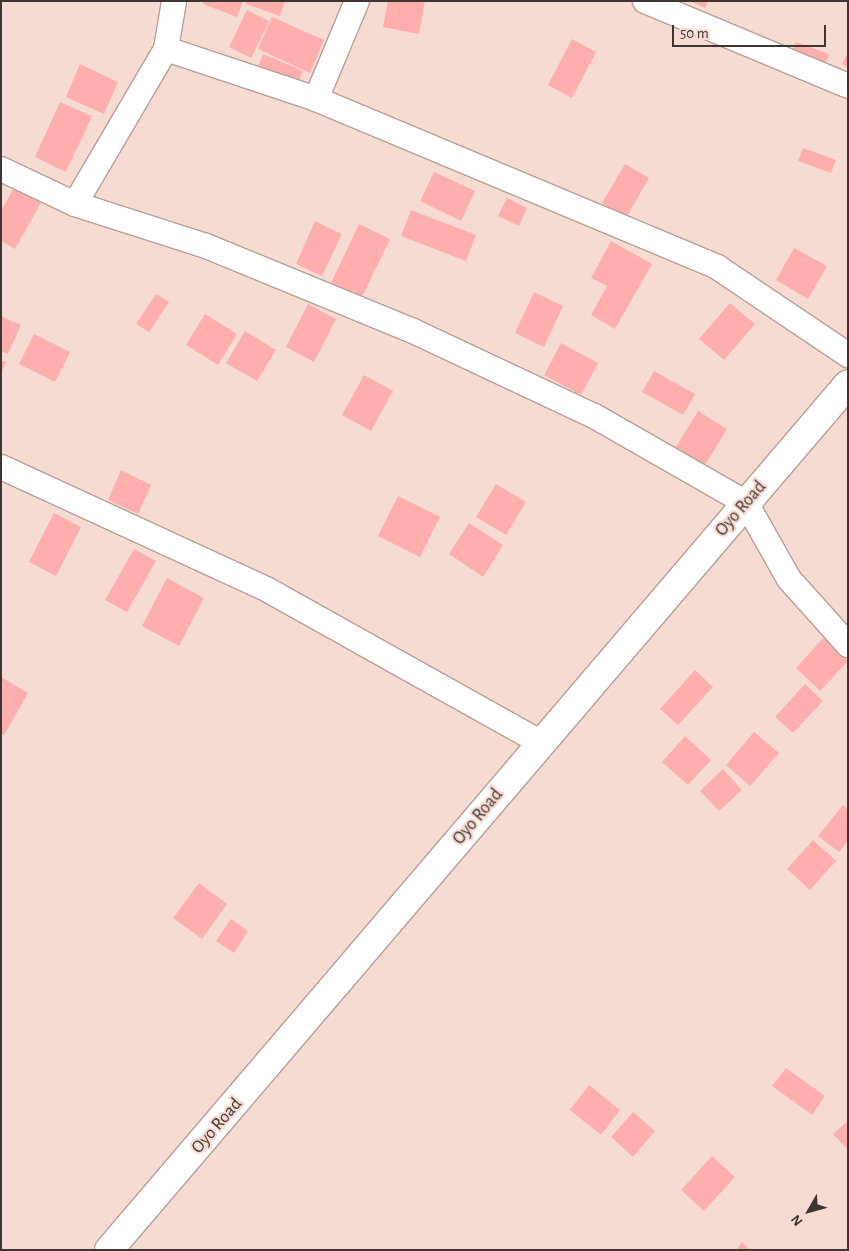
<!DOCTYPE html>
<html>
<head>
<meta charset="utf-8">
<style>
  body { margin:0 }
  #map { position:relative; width:849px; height:1251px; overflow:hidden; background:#f6dbd2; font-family:"Alegreya Sans",sans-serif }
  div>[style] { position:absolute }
  .building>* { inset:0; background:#feaead }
  .roads { filter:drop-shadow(1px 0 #b99f97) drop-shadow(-1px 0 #b99f97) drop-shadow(0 1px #b99f97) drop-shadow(0 -1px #b99f97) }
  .street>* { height:24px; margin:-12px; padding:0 12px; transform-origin:12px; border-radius:12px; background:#fff }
  .secondary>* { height:28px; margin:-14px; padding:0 14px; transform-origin:14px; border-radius:14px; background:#fff }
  span { translate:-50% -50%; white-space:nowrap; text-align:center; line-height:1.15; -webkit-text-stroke:4.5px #f6dbd2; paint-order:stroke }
  .street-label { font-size:18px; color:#403532 }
  .frame { position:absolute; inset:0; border:2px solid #403532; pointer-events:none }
  .north { position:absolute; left:784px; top:1186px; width:50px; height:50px; -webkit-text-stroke:4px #f6dbd2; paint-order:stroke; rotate:232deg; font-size:14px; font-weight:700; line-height:20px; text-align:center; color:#403532 }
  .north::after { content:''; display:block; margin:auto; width:18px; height:22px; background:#403532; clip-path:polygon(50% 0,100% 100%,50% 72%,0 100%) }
  .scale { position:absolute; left:672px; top:25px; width:154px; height:22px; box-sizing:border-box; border:2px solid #403532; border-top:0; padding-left:6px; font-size:15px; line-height:18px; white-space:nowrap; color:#403532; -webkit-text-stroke:4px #f6dbd2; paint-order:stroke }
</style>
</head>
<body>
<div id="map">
  <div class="building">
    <div style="clip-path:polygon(204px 1px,243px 1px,237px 17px,203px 4px)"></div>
    <div style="clip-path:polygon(247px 1px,285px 1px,280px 16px,246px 4px)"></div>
    <div style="clip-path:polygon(388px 1px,425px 1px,419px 34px,383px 27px)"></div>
    <div style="clip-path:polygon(690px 1px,708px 1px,705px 8px)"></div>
    <div style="clip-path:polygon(247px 10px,269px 21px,251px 58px,229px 47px)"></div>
    <div style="clip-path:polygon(272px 17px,324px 40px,310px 73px,258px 49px)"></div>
    <div style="clip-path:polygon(572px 39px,596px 52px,572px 98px,548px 85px)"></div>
    <div style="clip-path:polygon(796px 42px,829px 54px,824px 68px,791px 56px)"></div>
    <div style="clip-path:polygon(848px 52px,848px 67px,842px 64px)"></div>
    <div style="clip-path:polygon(263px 54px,303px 71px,297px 86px,257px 69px)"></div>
    <div style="clip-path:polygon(80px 64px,118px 82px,104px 114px,66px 97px)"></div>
    <div style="clip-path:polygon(60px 102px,92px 116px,66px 172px,35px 157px)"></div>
    <div style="clip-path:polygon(803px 148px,836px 160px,831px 173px,798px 161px)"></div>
    <div style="clip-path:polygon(625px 164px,649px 178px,626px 218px,602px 203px)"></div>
    <div style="clip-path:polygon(434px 172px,475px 191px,461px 221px,420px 201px)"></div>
    <div style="clip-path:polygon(16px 184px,43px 199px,15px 249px,1px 241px,1px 211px)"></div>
    <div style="clip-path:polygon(507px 198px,527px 208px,519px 226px,498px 216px)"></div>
    <div style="clip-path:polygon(411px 210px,476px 235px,466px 261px,401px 236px)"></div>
    <div style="clip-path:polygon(315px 221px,342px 234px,322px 276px,296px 264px)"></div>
    <div style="clip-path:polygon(359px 224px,390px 239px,362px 297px,331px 283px)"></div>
    <div style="clip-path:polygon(611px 241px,652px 264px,615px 329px,591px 315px,607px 286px,591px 278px)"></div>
    <div style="clip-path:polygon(794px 248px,827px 266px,808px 299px,776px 280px)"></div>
    <div style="clip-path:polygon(534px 292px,563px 306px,544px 347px,515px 333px)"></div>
    <div style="clip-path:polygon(156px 294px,169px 302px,149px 332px,136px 324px)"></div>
    <div style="clip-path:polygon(730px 303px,755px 324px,724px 360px,699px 339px)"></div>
    <div style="clip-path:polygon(308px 304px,336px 319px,314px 362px,286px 347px)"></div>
    <div style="clip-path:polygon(205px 314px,237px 334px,218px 365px,186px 345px)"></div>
    <div style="clip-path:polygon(1px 316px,21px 325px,8px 354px,1px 351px)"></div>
    <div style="clip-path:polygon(245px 331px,276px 350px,257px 381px,226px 363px)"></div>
    <div style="clip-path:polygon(34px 334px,70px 352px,55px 382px,19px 364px)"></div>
    <div style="clip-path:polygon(561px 343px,598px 363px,581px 395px,544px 375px)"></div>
    <div style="clip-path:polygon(1px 360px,6px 362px,1px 373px)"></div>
    <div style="clip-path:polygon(654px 371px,695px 394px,683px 415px,642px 392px)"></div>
    <div style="clip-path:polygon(364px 375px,393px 391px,371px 431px,342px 415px)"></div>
    <div style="clip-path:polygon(698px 411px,727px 429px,702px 470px,673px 452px)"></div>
    <div style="clip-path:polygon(121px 470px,151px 485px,138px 514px,108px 500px)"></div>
    <div style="clip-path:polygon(496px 484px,526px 502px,506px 535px,476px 517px)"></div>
    <div style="clip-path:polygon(398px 496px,440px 517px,420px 557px,378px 536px)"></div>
    <div style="clip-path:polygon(54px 513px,81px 527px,56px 576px,29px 562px)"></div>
    <div style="clip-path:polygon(469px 523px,503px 545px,483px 577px,449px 554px)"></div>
    <div style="clip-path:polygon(134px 549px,156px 561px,127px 612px,105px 600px)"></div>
    <div style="clip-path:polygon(167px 578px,204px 598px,179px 646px,142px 626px)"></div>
    <div style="clip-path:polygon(824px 637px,848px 661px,820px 691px,796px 668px)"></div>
    <div style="clip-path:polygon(695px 670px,713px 687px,678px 725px,660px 709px)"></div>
    <div style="clip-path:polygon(1px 677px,28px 693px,4px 735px,1px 734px)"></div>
    <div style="clip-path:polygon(805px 684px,823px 701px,793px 733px,775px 717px)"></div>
    <div style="clip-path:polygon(754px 732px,779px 753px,750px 786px,726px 765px)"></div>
    <div style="clip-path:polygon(685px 736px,711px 760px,688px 785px,662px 762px)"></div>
    <div style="clip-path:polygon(723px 769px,742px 790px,719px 811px,700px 791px)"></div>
    <div style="clip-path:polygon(843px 805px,848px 809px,848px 841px,839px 852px,818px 836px)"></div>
    <div style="clip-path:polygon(813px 840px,836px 861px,810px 890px,787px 869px)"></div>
    <div style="clip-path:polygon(199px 883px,227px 904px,202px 939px,173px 918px)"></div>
    <div style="clip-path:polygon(231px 919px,248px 931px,234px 953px,216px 941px)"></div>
    <div style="clip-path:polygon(786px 1068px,825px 1096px,812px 1115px,772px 1086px)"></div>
    <div style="clip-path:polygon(589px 1085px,620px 1110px,601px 1135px,570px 1110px)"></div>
    <div style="clip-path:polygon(633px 1112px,655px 1131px,633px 1157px,611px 1137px)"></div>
    <div style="clip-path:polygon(848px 1121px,848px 1150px,833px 1134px)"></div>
    <div style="clip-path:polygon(712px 1156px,735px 1177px,704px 1211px,681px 1190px)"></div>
    <div style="clip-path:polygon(742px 1242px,750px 1250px,736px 1250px)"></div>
  </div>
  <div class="roads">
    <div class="street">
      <div style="left:645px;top:1px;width:220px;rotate:22.7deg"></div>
      <div style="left:166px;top:49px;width:158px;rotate:18.4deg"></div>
      <div style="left:316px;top:99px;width:435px;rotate:22.7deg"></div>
      <div style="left:717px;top:267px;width:158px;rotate:33.9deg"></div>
      <div style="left:316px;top:99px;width:106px;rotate:-67.3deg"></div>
      <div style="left:1px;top:169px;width:82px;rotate:25.3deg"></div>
      <div style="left:75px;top:204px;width:138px;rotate:17.8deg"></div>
      <div style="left:206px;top:246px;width:222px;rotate:22.3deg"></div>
      <div style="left:411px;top:330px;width:204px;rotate:25.2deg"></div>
      <div style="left:596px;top:417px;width:173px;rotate:29.8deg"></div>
      <div style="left:746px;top:503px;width:87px;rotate:60.5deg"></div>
      <div style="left:789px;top:579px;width:89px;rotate:48.2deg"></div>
      <div style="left:75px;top:204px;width:180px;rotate:-59.6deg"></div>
      <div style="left:166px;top:49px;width:49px;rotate:-80.5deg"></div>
      <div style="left:1px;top:467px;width:294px;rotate:24.7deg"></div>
      <div style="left:268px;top:590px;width:312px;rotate:29.2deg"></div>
    </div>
    <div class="secondary">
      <div style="left:109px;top:1250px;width:1138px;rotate:-49.52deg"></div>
    </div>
  </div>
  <div class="street-label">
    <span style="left:741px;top:509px;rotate:-49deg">Oyo Road</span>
    <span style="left:478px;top:817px;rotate:-50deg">Oyo Road</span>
    <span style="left:217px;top:1126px;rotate:-49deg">Oyo Road</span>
  </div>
  <div class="frame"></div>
  <div class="north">N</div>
  <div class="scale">50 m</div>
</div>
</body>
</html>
